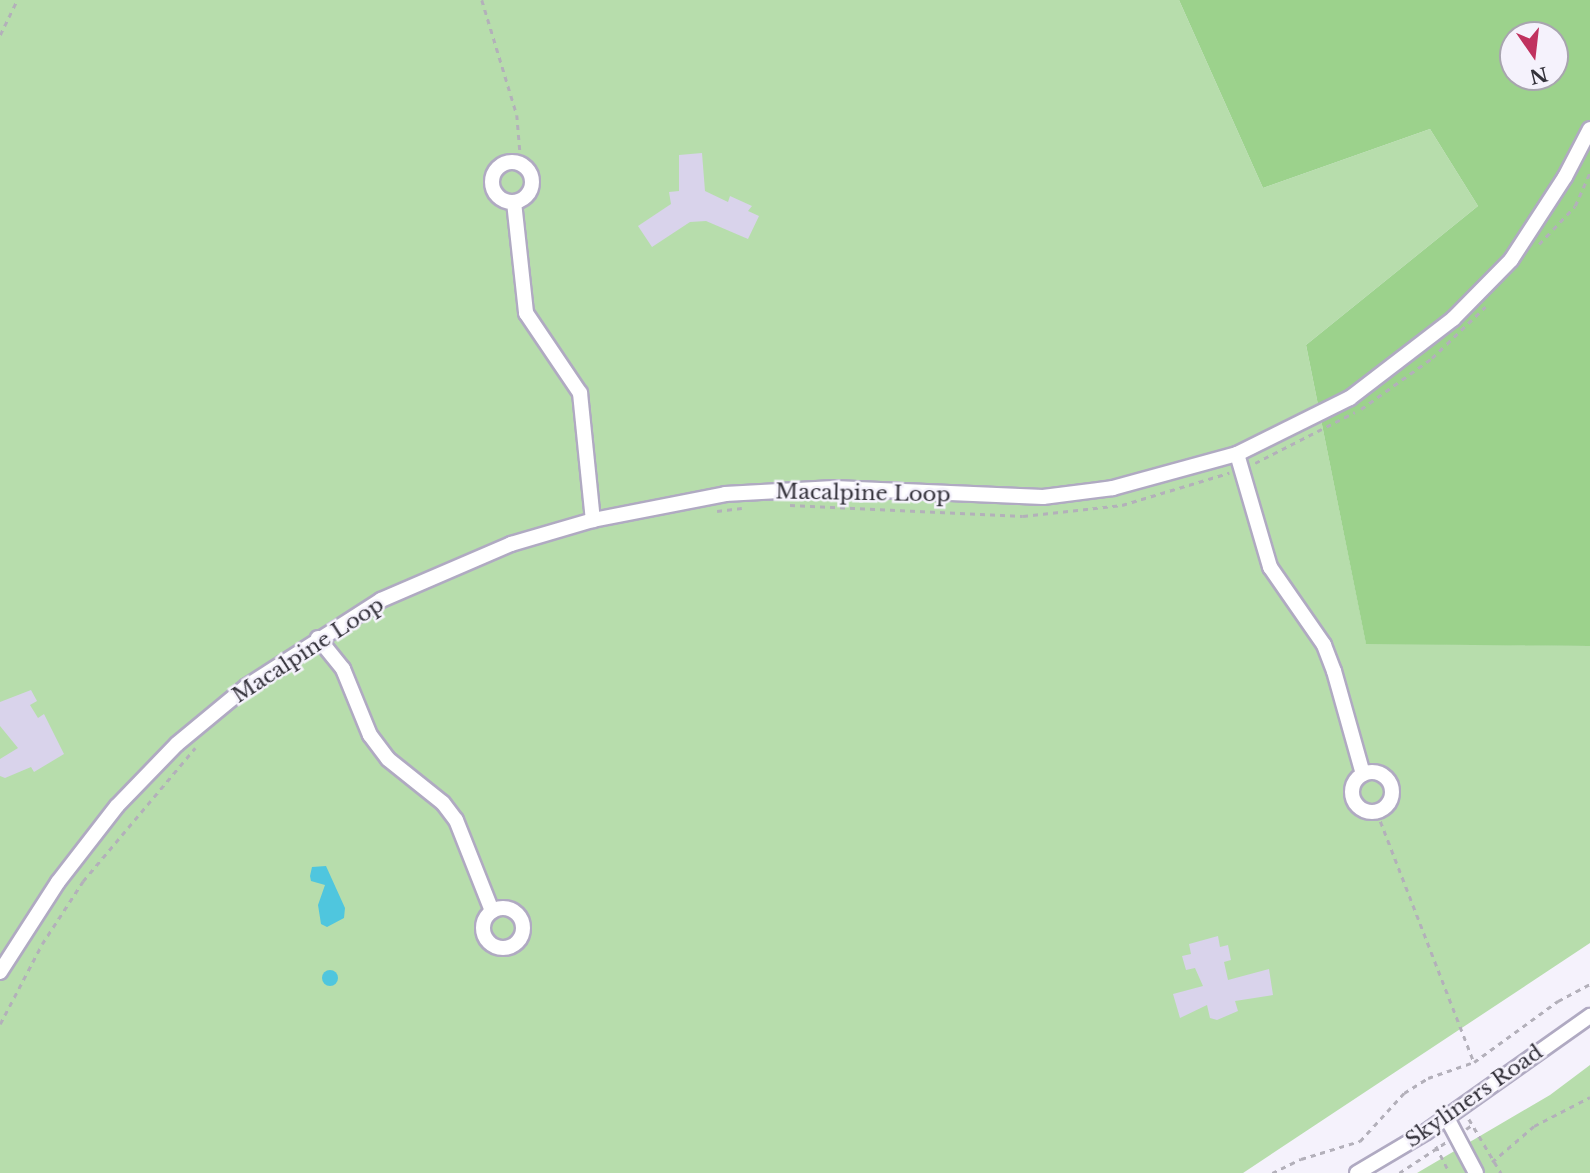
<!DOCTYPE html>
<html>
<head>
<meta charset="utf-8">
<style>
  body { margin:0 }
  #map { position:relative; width:1590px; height:1173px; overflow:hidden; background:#f5f2fc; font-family:"Libre Baskerville",serif }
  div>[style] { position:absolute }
  .green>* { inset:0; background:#b7ddac }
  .forest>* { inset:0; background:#9cd28c }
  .water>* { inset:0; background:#4fc6de }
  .round { border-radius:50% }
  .building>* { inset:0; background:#d9d3eb }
  .path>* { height:2.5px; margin-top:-1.25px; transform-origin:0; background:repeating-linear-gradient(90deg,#b3b0ba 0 5px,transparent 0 10px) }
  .roads { filter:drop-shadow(2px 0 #b0aac2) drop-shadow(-2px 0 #b0aac2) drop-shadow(0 2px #b0aac2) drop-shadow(0 -2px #b0aac2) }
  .minor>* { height:14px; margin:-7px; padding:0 7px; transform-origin:7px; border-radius:7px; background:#fff }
  .minor>.ring { margin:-7px; padding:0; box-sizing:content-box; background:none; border:14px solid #fff; border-radius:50% }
  span { translate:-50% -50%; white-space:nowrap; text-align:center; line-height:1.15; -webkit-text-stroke:5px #f5f2fc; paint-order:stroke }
  .street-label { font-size:21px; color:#34323b }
  .north { position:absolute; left:1499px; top:21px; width:70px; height:70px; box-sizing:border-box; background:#f5f2fc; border:2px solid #a8a5af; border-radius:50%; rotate:166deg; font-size:19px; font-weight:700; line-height:28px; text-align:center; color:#34323b }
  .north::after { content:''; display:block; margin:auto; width:24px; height:32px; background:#c0325f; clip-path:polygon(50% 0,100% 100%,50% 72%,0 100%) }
</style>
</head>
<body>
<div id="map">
  <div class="green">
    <div style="clip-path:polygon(0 0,1179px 0,1263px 188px,1430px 129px,1478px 206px,1306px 345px,1366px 643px,1590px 646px,1590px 943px,1243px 1173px,0 1173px)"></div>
    <div style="clip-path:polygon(1590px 1065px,1590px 1173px,1417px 1173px,1550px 1095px)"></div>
  </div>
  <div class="forest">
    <div style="clip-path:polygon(evenodd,1179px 0,1590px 0,1590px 646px,1366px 644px,1306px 345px,1478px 206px,1430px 129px,1263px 188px,1179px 0,1513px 35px,1555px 35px,1555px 77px,1513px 77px,1513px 35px)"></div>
  </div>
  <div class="water">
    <div style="clip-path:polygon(326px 866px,345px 908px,344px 918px,327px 927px,321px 924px,318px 905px,325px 885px,311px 881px,310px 876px,312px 867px)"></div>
    <div class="round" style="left:322px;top:970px;width:16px;height:16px"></div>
  </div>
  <div class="building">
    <div style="clip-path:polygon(702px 153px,705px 191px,728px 202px,730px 196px,752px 206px,748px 211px,759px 216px,748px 239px,706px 221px,690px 222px,652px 247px,638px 226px,671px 204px,669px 192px,679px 191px,679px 155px)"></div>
    <div style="clip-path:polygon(31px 690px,37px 701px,30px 705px,38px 718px,44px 714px,64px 754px,34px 772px,31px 767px,5px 778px,0 776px,0 759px,18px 748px,0 726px,0 702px)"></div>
    <div style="clip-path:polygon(1218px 936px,1220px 947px,1228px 945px,1231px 960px,1224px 962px,1228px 980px,1269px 969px,1273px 995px,1235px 1001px,1238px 1011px,1217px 1020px,1210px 1018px,1207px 1005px,1180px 1018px,1173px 994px,1203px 986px,1195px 968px,1186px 970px,1182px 956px,1191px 954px,1189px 944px)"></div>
  </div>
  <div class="path">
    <div style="left:482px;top:0;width:120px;rotate:73.1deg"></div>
    <div style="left:517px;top:115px;width:48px;rotate:85.2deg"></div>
    <div style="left:0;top:35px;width:39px;rotate:-64deg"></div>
    <div style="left:1539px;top:244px;width:52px;rotate:-46.5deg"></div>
    <div style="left:1575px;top:206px;width:36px;rotate:-66deg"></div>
    <div style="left:1361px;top:409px;width:87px;rotate:-35.7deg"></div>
    <div style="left:1432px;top:358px;width:74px;rotate:-43.9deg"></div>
    <div style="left:1255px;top:463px;width:112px;rotate:-27deg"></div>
    <div style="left:790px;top:505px;width:233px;rotate:2.7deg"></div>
    <div style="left:1023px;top:516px;width:100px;rotate:-6.3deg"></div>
    <div style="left:1122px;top:505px;width:112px;rotate:-16.7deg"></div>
    <div style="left:717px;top:511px;width:25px;rotate:-7deg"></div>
    <div style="left:1377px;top:812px;width:268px;rotate:68.8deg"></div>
    <div style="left:0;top:1024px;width:90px;rotate:-62.3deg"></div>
    <div style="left:42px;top:944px;width:75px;rotate:-56.9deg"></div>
    <div style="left:83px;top:881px;width:174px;rotate:-49.9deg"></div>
    <div style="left:1469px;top:1119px;width:63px;rotate:59.3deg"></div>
    <div style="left:1466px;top:1129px;width:7px;rotate:-34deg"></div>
    <div style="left:1436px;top:1146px;width:30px;rotate:63deg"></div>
    <div style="left:1492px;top:1162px;width:55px;rotate:-40.6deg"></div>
    <div style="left:1534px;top:1126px;width:63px;rotate:-27.4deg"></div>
    <div style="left:1272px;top:1173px;width:32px;rotate:-26deg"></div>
    <div style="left:1301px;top:1159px;width:62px;rotate:-17deg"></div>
    <div style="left:1360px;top:1141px;width:65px;rotate:-47.5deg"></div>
    <div style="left:1404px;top:1093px;width:28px;rotate:-32deg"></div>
    <div style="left:1428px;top:1078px;width:49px;rotate:-19.2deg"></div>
    <div style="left:1474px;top:1062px;width:104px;rotate:-36deg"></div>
    <div style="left:1558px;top:1001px;width:36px;rotate:-28deg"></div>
    <div style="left:1399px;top:1173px;width:56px;rotate:-33.4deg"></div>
  </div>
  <div class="roads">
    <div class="minor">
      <div class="ring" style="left:492px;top:162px;width:26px;height:26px"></div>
      <div style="left:514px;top:202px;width:112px;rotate:83.8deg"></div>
      <div style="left:526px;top:313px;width:97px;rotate:56deg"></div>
      <div style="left:580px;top:393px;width:128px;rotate:84.2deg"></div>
      <div style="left:1237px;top:454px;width:118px;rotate:73.7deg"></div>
      <div style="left:1270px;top:567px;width:95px;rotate:55.3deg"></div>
      <div style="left:1324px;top:645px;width:28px;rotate:69deg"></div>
      <div style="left:1334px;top:671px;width:107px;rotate:74.3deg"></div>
      <div style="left:318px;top:638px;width:40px;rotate:51deg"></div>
      <div style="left:343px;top:669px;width:71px;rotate:67.8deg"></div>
      <div style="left:370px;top:735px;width:30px;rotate:53deg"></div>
      <div style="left:388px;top:759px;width:70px;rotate:38.7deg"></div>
      <div style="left:443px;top:803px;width:21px;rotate:53deg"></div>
      <div style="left:456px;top:820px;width:98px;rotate:68.4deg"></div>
      <div class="ring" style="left:1352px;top:772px;width:26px;height:26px"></div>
      <div class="ring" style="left:483px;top:908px;width:26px;height:26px"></div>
      <div style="left:0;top:972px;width:107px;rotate:-57.2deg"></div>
      <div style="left:58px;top:882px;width:96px;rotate:-52.2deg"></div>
      <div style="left:117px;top:806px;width:86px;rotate:-45.9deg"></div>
      <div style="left:177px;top:744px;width:91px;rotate:-39.6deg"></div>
      <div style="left:247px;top:686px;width:159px;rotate:-32.7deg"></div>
      <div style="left:381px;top:600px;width:142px;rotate:-23.3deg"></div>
      <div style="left:511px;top:544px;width:85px;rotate:-16.3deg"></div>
      <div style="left:593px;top:520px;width:135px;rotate:-11.1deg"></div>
      <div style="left:725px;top:494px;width:109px;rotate:-3.2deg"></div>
      <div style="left:834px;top:488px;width:209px;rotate:2.5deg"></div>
      <div style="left:1043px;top:497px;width:71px;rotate:-7.3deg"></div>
      <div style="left:1113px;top:488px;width:129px;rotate:-15.3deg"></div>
      <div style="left:1237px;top:454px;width:126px;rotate:-26.4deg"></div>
      <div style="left:1350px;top:398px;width:130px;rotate:-37.5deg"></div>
      <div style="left:1453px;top:319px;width:83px;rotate:-45.5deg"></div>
      <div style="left:1511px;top:260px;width:99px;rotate:-57deg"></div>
      <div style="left:1565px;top:177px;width:54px;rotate:-62.5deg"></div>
      <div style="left:1447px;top:1118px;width:62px;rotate:62.2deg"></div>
      <div style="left:1357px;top:1173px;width:80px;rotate:-30.7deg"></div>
      <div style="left:1426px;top:1132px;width:201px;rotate:-35.3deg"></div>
    </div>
  </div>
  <div class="street-label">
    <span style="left:863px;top:493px;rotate:1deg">Macalpine Loop</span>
    <span style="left:308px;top:650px;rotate:-33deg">Macalpine Loop</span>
    <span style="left:1474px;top:1096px;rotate:-35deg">Skyliners Road</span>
  </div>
  <div class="north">N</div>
</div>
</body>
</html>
